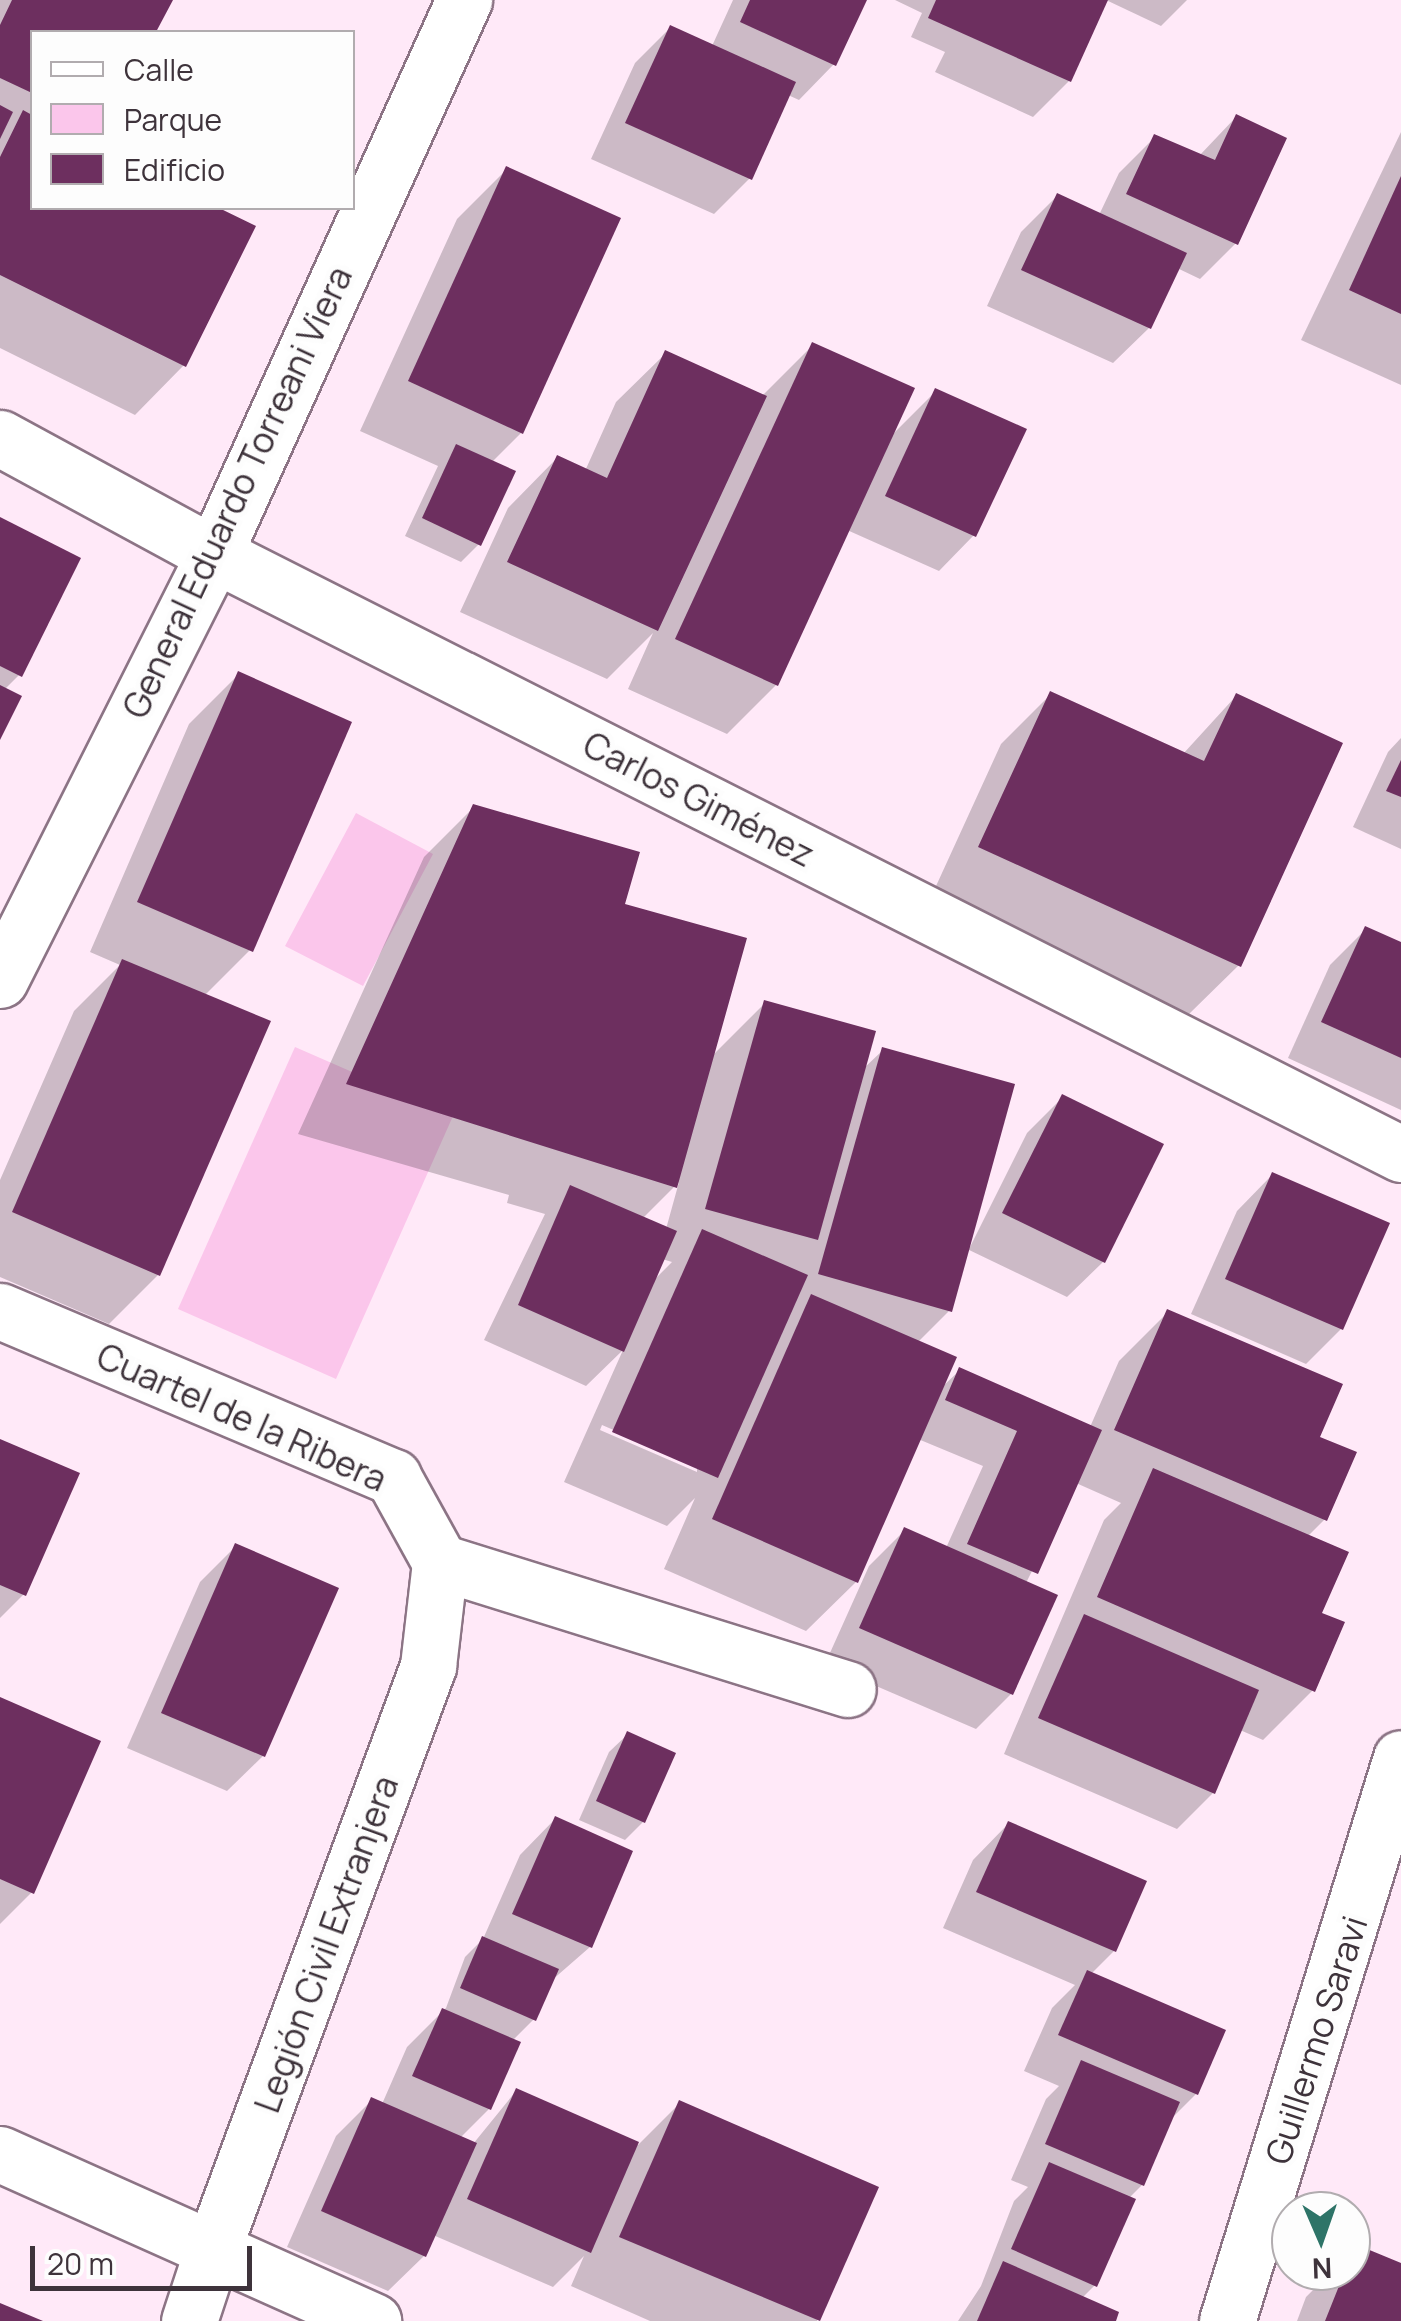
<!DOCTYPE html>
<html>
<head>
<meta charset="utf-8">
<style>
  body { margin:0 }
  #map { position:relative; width:1401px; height:2321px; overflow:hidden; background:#ffe9f8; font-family:Manrope,sans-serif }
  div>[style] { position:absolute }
  .green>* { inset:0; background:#fbc6eb }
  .shadow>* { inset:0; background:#0003 }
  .building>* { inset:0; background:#6d2f5f }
  .roads { filter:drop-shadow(2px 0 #8c7485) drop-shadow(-2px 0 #8c7485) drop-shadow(0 2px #8c7485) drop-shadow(0 -2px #8c7485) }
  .minor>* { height:55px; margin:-27.5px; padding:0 27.5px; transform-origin:27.5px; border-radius:27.5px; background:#fff }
  .tertiary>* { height:55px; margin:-27.5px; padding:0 27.5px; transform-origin:27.5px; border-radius:27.5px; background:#fff }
  .secondary>* { height:55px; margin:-27.5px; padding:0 27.5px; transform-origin:27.5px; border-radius:27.5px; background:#fff }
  span { translate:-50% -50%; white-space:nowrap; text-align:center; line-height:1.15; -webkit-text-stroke:10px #fdfdfd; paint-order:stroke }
  .street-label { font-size:35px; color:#3e333b }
  .legend { position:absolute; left:30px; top:30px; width:325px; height:180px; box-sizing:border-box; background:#fdfdfd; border:2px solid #b1acaf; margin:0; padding:12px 18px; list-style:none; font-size:30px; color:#3e333b }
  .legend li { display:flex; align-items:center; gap:20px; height:50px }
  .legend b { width:50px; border:2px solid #b1acaf }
  .north { position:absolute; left:1271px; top:2191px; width:100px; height:100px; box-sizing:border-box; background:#fdfdfd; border:2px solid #b1acaf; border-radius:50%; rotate:178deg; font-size:28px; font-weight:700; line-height:40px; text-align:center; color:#3e333b }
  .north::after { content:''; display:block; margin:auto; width:35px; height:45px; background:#2e7468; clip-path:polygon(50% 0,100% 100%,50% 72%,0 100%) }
  .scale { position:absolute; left:30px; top:2246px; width:222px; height:45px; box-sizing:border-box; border:5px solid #3e333b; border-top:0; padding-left:12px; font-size:30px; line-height:35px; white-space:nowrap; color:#3e333b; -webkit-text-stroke:8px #fdfdfd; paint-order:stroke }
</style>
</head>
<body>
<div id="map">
  <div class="green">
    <div style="clip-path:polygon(356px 813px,433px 854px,363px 986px,285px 946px)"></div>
    <div style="clip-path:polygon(295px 1047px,453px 1116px,336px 1379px,178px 1309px)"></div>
  </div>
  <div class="shadow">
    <div style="clip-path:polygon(0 0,170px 0,153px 32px,32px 32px,32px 208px,214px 208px,253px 227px,184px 365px,135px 415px,0 348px)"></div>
    <div style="clip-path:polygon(733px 0,864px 0,834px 64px,799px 100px,788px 95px,749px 179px,714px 214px,591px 159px,635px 63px,670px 28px,712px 46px)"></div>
    <div style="clip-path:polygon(895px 0,1105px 0,1069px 81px,1033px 117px,935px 72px,945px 52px,911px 37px,922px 13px)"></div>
    <div style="clip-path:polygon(1106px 0,1187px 0,1161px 26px)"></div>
    <div style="clip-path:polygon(1236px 117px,1236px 243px,1200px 279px,1177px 268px,1149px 328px,1113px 363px,987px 306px,1021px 232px,1057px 196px,1099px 215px,1119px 173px,1155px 137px,1199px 156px)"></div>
    <div style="clip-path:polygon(1401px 132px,1401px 385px,1301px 340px)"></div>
    <div style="clip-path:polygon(507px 169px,521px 433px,491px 463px,479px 544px,461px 562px,405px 536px,438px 466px,360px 431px,457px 219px)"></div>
    <div style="clip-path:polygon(813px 345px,892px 435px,936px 391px,974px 535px,939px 571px,847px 530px,776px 685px,727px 734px,628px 689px,653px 633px,607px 679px,460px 612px,508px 508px,557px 458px,585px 471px,616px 402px,666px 353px,762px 396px)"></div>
    <div style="clip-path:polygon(0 520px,19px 675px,4px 690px,0 734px)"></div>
    <div style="clip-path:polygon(239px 674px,250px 950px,204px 996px,158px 1275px,109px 1324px,0 1277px,0 1180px,74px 1011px,120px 965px,90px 952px,189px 724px)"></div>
    <div style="clip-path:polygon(1051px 694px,1183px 754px,1236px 696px,1239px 965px,1189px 1014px,931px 897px,1001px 744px)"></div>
    <div style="clip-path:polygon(1401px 738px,1401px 849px,1353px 827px,1388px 752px)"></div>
    <div style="clip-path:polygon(evenodd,474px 807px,622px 906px,710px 1058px,765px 1003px,862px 1070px,883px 1050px,970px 1247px,1027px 1133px,1063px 1097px,1103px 1262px,1067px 1297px,967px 1249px,950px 1310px,917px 1343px,940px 1389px,960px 1370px,1090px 1427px,1119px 1361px,1168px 1312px,1317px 1439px,1324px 1520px,1307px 1537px,1318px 1614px,1312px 1691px,1263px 1740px,1240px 1730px,1213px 1793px,1177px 1829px,1004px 1754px,1104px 1520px,1121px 1503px,1076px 1483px,1026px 1583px,1011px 1694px,976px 1729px,825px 1664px,869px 1566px,905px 1530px,946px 1548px,983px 1466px,918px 1439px,856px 1582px,806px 1631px,664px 1569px,695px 1498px,667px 1526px,564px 1482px,623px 1350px,586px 1386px,484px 1340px,545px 1214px,507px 1203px,509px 1195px,298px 1134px,424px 857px,474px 807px,679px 1182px,666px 1229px,642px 1219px,679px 1182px,474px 807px,662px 1259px,672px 1262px,652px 1282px,662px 1259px,474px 807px,602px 1425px,697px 1466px,697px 1472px,600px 1430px,602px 1425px)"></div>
    <div style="clip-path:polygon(1366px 929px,1401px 945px,1401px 1110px,1288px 1058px,1330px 965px)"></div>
    <div style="clip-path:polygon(1272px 1175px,1341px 1329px,1306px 1364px,1191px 1314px,1237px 1211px)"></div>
    <div style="clip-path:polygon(0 1442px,23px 1595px,0 1618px)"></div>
    <div style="clip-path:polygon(236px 1546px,263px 1756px,227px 1791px,127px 1748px,200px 1582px)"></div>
    <div style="clip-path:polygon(0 1699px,32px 1892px,0 1924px)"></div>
    <div style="clip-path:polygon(628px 1734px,643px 1822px,625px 1840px,579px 1820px,609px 1752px)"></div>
    <div style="clip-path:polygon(555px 1819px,630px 1852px,590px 1947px,551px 1981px,534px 2019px,512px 2041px,489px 2109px,460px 2138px,473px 2144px,516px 2091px,638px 2145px,680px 2103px,876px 2188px,817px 2321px,650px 2321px,571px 2286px,584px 2256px,553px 2287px,433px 2235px,424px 2256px,388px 2291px,287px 2247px,336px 2136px,372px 2100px,382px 2104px,407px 2047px,446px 2008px,465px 1957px,483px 1939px,520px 1855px)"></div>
    <div style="clip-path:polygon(1008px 1824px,1144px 1882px,1114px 1951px,1091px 1974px,1196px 2094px,1170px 2120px,1142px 2185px,1128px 2199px,1095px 2285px,1082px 2298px,1113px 2321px,958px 2321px,981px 2286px,1014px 2201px,1028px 2187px,1011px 2180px,1046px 2099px,1059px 2086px,1024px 2071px,1052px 2008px,1075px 1985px,943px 1928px,973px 1860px)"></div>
    <div style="clip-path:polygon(1356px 2247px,1401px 2266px,1401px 2321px,1297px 2321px,1306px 2297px,1332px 2271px,1351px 2271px)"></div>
  </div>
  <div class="building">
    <div style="clip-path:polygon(12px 0,173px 0,156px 32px,32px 32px,32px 93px,0 78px,0 25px)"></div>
    <div style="clip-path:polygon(750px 0,867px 0,836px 66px,740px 22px)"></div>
    <div style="clip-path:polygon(936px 0,1108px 0,1071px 82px,928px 18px)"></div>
    <div style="clip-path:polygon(670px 25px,796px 82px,752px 180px,625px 123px)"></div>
    <div style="clip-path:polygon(0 105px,13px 112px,0 139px)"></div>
    <div style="clip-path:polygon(23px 110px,32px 115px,32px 208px,219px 208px,256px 226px,186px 367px,0 275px,0 157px)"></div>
    <div style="clip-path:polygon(1236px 114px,1287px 138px,1238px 245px,1126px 194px,1154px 134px,1215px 160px)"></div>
    <div style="clip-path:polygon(506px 166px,621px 218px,523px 434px,408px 381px)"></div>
    <div style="clip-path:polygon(1401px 176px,1401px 314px,1349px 290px)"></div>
    <div style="clip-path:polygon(1057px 193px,1187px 253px,1151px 329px,1021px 270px)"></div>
    <div style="clip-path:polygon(812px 342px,915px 388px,778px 686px,675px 639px)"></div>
    <div style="clip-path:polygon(665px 350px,767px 396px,658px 631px,507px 562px,557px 455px,607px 478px)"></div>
    <div style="clip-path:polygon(935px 388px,1027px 429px,976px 537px,885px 496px)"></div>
    <div style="clip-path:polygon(456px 444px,516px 471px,481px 546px,422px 518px)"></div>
    <div style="clip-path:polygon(0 517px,81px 558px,22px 677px,0 666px)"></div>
    <div style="clip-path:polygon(238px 671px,352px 722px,253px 952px,137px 902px)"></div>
    <div style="clip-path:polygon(0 685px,22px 696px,0 740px)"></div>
    <div style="clip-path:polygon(1050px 691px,1204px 761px,1236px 693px,1343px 743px,1241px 967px,978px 847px)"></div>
    <div style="clip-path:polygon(1401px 760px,1401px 797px,1386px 791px)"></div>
    <div style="clip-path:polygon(473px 804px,640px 852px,625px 904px,747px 938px,677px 1188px,346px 1084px)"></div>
    <div style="clip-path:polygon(1365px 926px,1401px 942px,1401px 1058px,1321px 1022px)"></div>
    <div style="clip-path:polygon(122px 959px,271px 1021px,160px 1276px,12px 1212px)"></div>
    <div style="clip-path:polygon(764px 1000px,876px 1031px,818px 1240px,705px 1209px)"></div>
    <div style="clip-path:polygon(882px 1047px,1015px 1084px,952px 1312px,818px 1274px)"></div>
    <div style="clip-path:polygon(1062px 1094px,1164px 1144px,1105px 1263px,1002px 1213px)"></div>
    <div style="clip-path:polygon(1272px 1172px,1390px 1223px,1343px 1330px,1225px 1279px)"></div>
    <div style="clip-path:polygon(570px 1185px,677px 1231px,624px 1352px,518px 1305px)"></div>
    <div style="clip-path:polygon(702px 1229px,808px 1275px,718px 1478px,612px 1432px)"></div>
    <div style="clip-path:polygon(811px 1294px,957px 1357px,858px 1583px,712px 1519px)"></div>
    <div style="clip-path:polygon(1167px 1309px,1343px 1384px,1320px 1437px,1357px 1452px,1327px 1521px,1114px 1430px)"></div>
    <div style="clip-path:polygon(959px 1367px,1102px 1430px,1038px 1574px,967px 1544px,1017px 1431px,945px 1400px)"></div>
    <div style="clip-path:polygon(0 1439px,80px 1473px,26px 1596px,0 1585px)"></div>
    <div style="clip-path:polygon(1153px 1468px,1349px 1552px,1322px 1613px,1345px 1622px,1315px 1692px,1097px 1597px)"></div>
    <div style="clip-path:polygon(904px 1527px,1058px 1595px,1013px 1695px,859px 1628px)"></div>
    <div style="clip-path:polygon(235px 1543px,339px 1588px,265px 1757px,161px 1713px)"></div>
    <div style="clip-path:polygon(1084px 1614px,1259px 1690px,1215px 1794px,1038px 1718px)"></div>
    <div style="clip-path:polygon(0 1697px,101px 1741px,34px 1894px,0 1879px)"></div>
    <div style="clip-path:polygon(627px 1731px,676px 1753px,645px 1823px,596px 1801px)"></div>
    <div style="clip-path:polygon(555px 1816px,633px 1851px,592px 1948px,512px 1914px)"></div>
    <div style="clip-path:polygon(1008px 1821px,1147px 1881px,1116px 1952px,976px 1892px)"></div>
    <div style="clip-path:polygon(482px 1936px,559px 1969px,536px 2021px,460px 1988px)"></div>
    <div style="clip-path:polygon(1087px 1970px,1226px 2030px,1198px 2095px,1058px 2035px)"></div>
    <div style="clip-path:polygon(442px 2008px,521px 2042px,491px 2110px,412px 2076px)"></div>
    <div style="clip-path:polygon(1081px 2060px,1180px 2102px,1144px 2186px,1045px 2144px)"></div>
    <div style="clip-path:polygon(516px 2088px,639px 2142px,591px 2253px,467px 2199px)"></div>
    <div style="clip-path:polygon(371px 2097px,477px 2143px,426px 2257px,321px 2211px)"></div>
    <div style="clip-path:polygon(679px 2100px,879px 2187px,820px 2321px,619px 2237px)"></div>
    <div style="clip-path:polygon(1049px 2162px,1136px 2199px,1097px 2287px,1011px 2249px)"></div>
    <div style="clip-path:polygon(1355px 2244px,1401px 2263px,1401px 2321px,1325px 2321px,1345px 2271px,1351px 2271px)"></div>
    <div style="clip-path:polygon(1003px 2261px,1119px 2312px,1116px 2321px,977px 2321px)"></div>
    <div style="clip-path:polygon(0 2303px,43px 2321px,0 2321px)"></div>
  </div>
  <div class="roads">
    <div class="minor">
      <div style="left:0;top:438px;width:243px;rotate:28.5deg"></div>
      <div style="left:214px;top:554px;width:1330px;rotate:26.82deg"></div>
      <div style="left:0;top:980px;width:477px;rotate:-63.3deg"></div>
      <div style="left:214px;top:554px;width:608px;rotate:-65.71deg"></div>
      <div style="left:0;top:1311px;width:427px;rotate:22.9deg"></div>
      <div style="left:393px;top:1477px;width:97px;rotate:61.1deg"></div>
      <div style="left:440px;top:1562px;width:427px;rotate:17.3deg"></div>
      <div style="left:212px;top:2251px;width:624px;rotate:-69.73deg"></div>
      <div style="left:428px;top:1666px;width:105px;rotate:-83.4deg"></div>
      <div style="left:1227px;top:2321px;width:589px;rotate:-72.83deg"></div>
    </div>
    <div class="tertiary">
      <div style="left:189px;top:2321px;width:74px;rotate:-71.8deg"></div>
    </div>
    <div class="secondary">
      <div style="left:0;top:2154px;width:409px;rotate:24.1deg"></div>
    </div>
  </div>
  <div class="street-label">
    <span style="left:237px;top:492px;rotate:-65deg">General Eduardo Torreani Viera</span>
    <span style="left:699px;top:799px;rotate:27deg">Carlos Giménez</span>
    <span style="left:242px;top:1417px;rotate:24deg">Cuartel de la Ribera</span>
    <span style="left:326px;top:1944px;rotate:-70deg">Legión Civil Extranjera</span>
    <span style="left:1316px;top:2040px;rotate:-72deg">Guillermo Saravi</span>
  </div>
  <ul class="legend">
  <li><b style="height:12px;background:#fff"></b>Calle</li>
  <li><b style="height:28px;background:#fbc6eb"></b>Parque</li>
  <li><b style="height:28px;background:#6d2f5f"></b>Edificio</li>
  </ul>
  <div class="north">N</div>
  <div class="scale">20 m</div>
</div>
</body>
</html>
